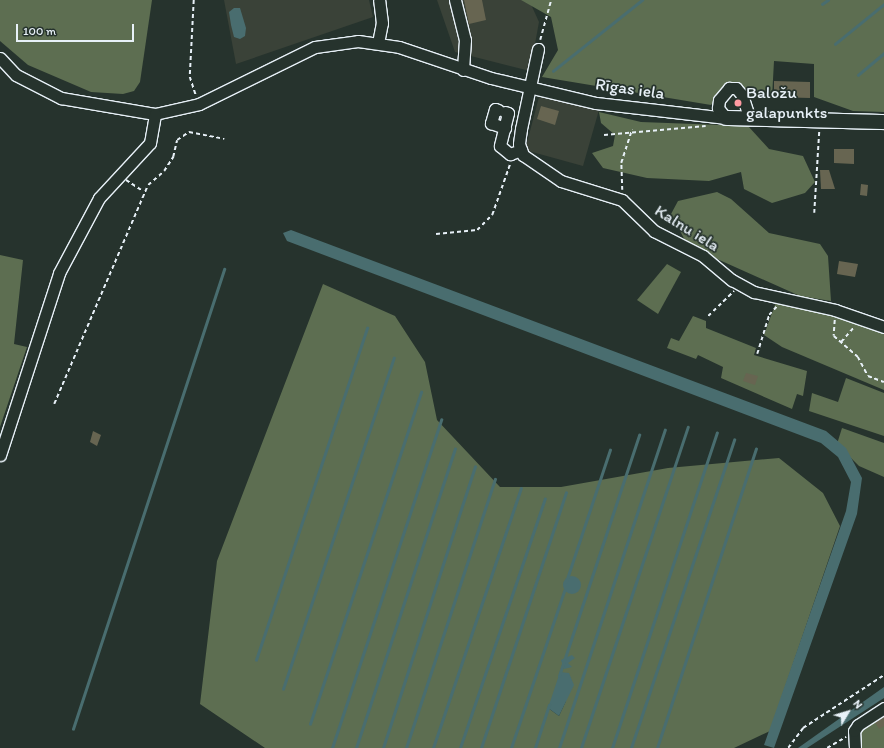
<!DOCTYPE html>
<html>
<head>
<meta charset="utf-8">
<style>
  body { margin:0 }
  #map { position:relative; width:884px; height:748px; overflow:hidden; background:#26332d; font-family:Itim,sans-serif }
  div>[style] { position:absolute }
  .built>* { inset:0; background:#3a4238 }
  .green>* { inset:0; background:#5d6e51 }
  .water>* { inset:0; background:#496d6f }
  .round { border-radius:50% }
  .stream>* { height:2.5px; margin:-1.25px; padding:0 1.25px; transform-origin:1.25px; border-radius:1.25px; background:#496d6f }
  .building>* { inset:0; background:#676551 }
  .path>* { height:1.5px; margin-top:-0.75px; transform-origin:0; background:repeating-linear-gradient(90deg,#e8f1f8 0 4px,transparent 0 7px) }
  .roads { filter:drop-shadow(1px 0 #e8f1f8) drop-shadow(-1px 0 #e8f1f8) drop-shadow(0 1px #e8f1f8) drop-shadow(0 -1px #e8f1f8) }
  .minor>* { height:11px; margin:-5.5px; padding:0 5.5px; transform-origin:5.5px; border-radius:5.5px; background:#26332d }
  .major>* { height:14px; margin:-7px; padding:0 7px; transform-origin:7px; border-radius:7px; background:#26332d }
  .dots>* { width:11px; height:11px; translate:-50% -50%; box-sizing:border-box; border:2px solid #26332d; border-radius:50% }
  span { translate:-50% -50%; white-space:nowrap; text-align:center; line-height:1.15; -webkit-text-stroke:3.5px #26332d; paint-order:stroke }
  .street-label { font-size:17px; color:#e8f1f8 }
  .poi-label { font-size:17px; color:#e8f1f8 }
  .left { translate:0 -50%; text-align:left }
  .north { position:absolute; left:828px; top:692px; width:40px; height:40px; -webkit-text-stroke:3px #26332d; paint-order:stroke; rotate:52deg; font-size:11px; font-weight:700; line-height:16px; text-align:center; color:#e8f1f8 }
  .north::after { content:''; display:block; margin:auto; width:14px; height:18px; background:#e8f1f8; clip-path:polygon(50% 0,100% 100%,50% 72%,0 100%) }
  .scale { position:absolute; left:16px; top:24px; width:118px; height:18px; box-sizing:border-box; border:2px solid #e8f1f8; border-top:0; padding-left:5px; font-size:12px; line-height:14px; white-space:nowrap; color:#e8f1f8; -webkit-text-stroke:3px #26332d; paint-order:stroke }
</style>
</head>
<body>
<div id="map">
  <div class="built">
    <div style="clip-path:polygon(224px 0,369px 0,373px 17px,236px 64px)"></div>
    <div style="clip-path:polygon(437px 0,529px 0,539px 22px,530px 71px,455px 52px)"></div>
    <div style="clip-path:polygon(539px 97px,599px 110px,583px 166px,525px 150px)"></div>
  </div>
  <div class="green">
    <div style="clip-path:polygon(0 0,152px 0,140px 82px,134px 91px,123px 94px,91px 92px,28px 65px,0 41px)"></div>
    <div style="clip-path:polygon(521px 0,884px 0,884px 112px,853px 111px,814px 97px,814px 64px,774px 61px,772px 98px,751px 98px,738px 84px,723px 88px,711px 105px,542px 77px,558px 50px,551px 17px)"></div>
    <div style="clip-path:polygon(599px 112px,641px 122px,748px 126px,769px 149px,803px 156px,815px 182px,805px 193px,772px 203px,744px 189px,741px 172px,709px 181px,647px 178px,603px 168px,592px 153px,613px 146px,615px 135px,601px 123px)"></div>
    <div style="clip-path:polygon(717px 192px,731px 199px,769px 233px,820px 244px,828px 256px,831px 301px,800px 296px,688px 246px,671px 214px,678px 201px)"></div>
    <div style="clip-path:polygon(0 255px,23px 260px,14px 344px,27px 347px,0 427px)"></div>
    <div style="clip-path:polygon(667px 264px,681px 272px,658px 314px,637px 300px)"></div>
    <div style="clip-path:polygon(evenodd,323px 284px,395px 316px,425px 362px,437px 420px,500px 487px,561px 487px,668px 468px,779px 458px,823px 493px,840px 526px,770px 731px,734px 748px,265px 748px,200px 704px,217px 561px,323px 284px,566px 701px,559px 716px,548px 708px,566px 701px)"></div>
    <div style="clip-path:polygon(776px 302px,827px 313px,884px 332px,884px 390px,782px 347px,764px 335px)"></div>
    <div style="clip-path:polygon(693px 316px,706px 321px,706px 328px,756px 348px,754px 355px,807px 371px,803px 396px,797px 394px,792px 409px,721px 378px,723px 367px,698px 355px,696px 359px,667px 348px,671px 338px,679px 341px)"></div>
    <div style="clip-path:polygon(846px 378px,884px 393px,884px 436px,809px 411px,812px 393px,838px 402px)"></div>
    <div style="clip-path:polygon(842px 428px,884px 443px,884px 477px,859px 466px,837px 444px)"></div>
    <div style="clip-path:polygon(884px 714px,884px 748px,861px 748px,860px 729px)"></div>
  </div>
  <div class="water">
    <div style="clip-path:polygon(234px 8px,240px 8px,246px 28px,245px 36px,240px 39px,234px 37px,231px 25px,229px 12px)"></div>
    <div style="clip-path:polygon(291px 230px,826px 431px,846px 448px,862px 478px,857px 514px,774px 748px,764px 745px,846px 511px,851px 482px,838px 457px,821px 443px,287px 241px,283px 233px)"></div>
    <div class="round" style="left:563px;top:576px;width:18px;height:18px"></div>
    <div style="clip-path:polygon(572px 655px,575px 658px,568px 663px,572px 667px,564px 669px,561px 660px)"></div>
    <div style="clip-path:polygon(560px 672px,569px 673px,574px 685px,559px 716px,548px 708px)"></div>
    <div style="clip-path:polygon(884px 687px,884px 698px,807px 748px,798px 748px)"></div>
  </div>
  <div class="stream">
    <div style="left:822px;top:4px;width:7px;rotate:-34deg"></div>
    <div style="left:835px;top:44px;width:63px;rotate:-39.2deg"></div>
    <div style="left:553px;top:71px;width:114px;rotate:-38.6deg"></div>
    <div style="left:858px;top:75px;width:34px;rotate:-40deg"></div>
    <div style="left:566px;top:582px;width:139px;rotate:-71.6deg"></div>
    <div style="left:256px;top:660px;width:350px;rotate:-71.5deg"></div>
    <div style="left:559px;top:676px;width:254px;rotate:-71.6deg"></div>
    <div style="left:283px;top:689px;width:349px;rotate:-71.5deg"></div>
    <div style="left:310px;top:724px;width:350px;rotate:-71.5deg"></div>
    <div style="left:73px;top:729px;width:484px;rotate:-71.8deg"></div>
    <div style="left:332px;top:748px;width:346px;rotate:-71.6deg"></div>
    <div style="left:356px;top:748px;width:315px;rotate:-71.7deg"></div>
    <div style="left:383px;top:748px;width:296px;rotate:-71.9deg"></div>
    <div style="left:406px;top:748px;width:283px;rotate:-71.7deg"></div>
    <div style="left:433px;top:748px;width:274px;rotate:-71.3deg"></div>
    <div style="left:460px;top:748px;width:263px;rotate:-71.2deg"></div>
    <div style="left:481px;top:748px;width:269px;rotate:-71.6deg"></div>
    <div style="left:511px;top:748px;width:166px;rotate:-71.3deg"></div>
    <div style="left:535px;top:748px;width:45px;rotate:-72deg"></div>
    <div style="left:559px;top:748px;width:335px;rotate:-71.6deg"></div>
    <div style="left:581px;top:748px;width:338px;rotate:-71.6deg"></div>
    <div style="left:612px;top:748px;width:332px;rotate:-71.6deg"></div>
    <div style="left:631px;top:748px;width:325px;rotate:-71.5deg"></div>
    <div style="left:657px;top:748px;width:315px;rotate:-71.7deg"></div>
  </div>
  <div class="building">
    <div style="clip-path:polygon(464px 0,482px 0,486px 20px,469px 24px)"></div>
    <div style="clip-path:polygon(774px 81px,810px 82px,810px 98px,774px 97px)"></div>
    <div style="clip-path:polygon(541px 106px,559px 111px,555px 125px,537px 119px)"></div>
    <div style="clip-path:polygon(834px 149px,854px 149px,854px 164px,834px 163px)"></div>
    <div style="clip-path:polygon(820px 170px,829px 170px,835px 189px,821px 189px)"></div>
    <div style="clip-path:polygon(861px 184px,868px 185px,867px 196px,860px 195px)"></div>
    <div style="clip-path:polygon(839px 261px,858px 264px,855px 277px,837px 274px)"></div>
    <div style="clip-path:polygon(746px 373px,758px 376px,755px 385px,743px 381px)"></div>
    <div style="clip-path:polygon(93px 431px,101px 435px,97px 446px,90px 442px)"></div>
    <div style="clip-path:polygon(884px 716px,884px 726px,879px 729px,875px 722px)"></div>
  </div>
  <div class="path">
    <div style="left:194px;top:0;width:77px;rotate:93deg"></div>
    <div style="left:190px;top:77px;width:19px;rotate:72deg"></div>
    <div style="left:540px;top:40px;width:41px;rotate:-74.6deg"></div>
    <div style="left:604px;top:135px;width:102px;rotate:-5deg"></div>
    <div style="left:126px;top:180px;width:20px;rotate:33deg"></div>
    <div style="left:622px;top:190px;width:27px;rotate:-92deg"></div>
    <div style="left:621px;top:163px;width:35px;rotate:-72deg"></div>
    <div style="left:814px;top:213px;width:82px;rotate:-86.5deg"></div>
    <div style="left:436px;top:234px;width:41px;rotate:-5.6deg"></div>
    <div style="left:477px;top:230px;width:21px;rotate:-45deg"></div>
    <div style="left:492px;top:215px;width:54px;rotate:-70.6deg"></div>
    <div style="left:708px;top:316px;width:36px;rotate:-44deg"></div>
    <div style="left:835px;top:320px;width:16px;rotate:94deg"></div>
    <div style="left:834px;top:336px;width:32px;rotate:41deg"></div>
    <div style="left:858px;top:357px;width:21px;rotate:62deg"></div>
    <div style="left:868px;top:376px;width:17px;rotate:21deg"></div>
    <div style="left:841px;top:342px;width:20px;rotate:-49deg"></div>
    <div style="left:757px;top:354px;width:41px;rotate:-72.9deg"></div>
    <div style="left:769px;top:315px;width:12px;rotate:-48deg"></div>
    <div style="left:54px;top:404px;width:238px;rotate:-66.8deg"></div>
    <div style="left:148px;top:185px;width:21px;rotate:-41deg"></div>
    <div style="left:164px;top:171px;width:17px;rotate:-57deg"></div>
    <div style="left:173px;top:157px;width:17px;rotate:-77deg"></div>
    <div style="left:177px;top:140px;width:14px;rotate:-34deg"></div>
    <div style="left:189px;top:132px;width:36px;rotate:11deg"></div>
    <div style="left:788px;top:748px;width:25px;rotate:-53deg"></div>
    <div style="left:803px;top:728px;width:97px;rotate:-33.2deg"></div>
    <div style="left:827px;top:748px;width:22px;rotate:-30deg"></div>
  </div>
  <div class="roads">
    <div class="minor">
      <div style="left:455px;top:0;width:41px;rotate:76deg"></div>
      <div style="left:465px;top:40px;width:30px;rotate:94deg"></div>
      <div style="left:378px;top:43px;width:20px;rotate:-79deg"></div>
      <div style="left:382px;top:23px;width:23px;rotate:-97deg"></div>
      <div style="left:538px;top:49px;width:82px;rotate:102deg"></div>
      <div style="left:521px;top:129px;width:15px;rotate:98deg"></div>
      <div style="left:519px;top:144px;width:12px;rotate:70deg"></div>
      <div style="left:523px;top:155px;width:46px;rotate:34.4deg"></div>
      <div style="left:561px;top:181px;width:64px;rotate:17.3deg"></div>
      <div style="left:622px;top:200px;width:45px;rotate:44.1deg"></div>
      <div style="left:654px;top:231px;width:55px;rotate:27deg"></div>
      <div style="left:703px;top:256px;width:38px;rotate:40deg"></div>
      <div style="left:732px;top:280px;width:25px;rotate:29deg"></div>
      <div style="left:754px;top:292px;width:83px;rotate:12.5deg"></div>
      <div style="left:835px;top:310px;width:52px;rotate:19.1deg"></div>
      <div style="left:0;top:58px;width:23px;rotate:47deg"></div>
      <div style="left:16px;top:75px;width:51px;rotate:27.1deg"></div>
      <div style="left:61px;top:98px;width:95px;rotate:9.7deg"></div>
      <div style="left:155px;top:114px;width:45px;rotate:-12.8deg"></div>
      <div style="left:199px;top:104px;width:129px;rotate:-26.2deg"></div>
      <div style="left:315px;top:47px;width:43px;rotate:-7.9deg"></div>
      <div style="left:358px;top:41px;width:41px;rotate:8.3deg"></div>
      <div style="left:399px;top:47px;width:97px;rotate:18.6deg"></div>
      <div style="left:491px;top:78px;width:108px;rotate:13.4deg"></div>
      <div style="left:596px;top:103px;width:131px;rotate:6.6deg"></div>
      <div style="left:498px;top:110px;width:3px;rotate:-162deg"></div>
      <div style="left:495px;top:109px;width:15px;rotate:106deg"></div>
      <div style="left:491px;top:123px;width:15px;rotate:20deg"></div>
      <div style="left:505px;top:112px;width:3px;rotate:18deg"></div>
      <div style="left:508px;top:113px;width:34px;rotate:104deg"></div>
      <div style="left:500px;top:146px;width:13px;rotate:39deg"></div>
      <div style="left:510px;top:154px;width:12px;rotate:-20deg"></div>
      <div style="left:726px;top:118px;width:13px;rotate:-129deg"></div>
      <div style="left:718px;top:108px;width:8px;rotate:-83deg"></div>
      <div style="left:719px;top:100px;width:16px;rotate:-50deg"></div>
      <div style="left:729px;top:88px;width:7px"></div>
      <div style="left:736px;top:88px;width:9px;rotate:49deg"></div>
      <div style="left:742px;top:95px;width:25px;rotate:72deg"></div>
      <div style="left:0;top:455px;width:191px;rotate:-72deg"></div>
      <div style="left:59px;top:273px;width:85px;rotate:-61.9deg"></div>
      <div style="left:99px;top:198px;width:75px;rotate:-47.2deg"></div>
      <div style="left:150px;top:143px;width:29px;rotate:-80deg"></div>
      <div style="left:855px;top:748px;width:17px;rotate:-93deg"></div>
      <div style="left:854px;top:731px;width:7px;rotate:-56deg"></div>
      <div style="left:858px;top:725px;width:31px;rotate:-33deg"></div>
    </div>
    <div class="major">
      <div style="left:726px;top:118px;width:158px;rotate:1.5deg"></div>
    </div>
  </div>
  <div class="dots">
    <div style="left:738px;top:103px;background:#ff9aa2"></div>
  </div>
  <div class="street-label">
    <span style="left:630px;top:89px;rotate:8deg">Rīgas iela</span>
    <span style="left:687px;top:228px;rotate:32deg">Kalnu iela</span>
  </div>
  <div class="poi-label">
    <span class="left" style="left:746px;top:103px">Baložu<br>galapunkts</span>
  </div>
  <div class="north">N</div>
  <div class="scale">100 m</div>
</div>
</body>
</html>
